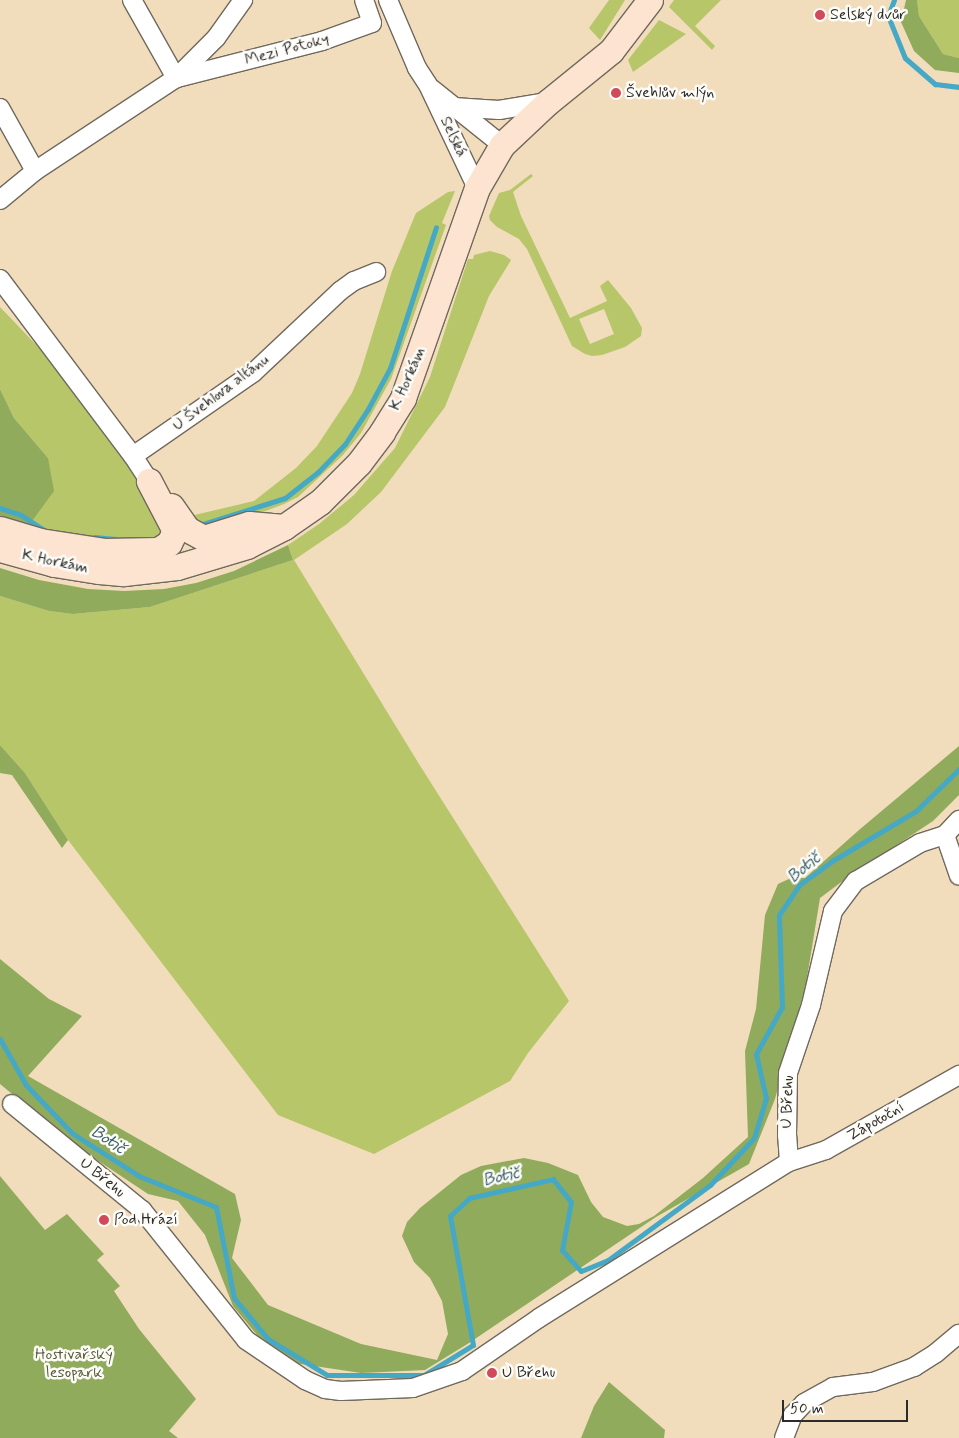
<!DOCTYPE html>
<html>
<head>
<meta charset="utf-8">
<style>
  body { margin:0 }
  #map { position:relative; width:959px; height:1438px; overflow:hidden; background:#f1dcbc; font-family:Mynerve,sans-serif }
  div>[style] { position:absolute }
  .green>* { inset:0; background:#b6c668 }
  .forest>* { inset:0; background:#90ab5c }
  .stream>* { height:5px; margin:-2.5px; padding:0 2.5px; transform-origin:2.5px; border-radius:2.5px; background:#45a8c5 }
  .roads { filter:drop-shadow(1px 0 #70695e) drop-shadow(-1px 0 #70695e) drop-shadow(0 1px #70695e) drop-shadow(0 -1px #70695e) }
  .minor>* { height:18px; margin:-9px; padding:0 9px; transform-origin:9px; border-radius:9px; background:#fff }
  .secondary>* { height:25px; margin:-12.5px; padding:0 12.5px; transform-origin:12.5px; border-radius:12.5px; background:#fde4d1 }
  .dots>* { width:14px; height:14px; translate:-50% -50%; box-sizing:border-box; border:2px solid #fdfcf7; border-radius:50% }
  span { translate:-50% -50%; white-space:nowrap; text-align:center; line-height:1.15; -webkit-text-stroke:5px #fdfcf7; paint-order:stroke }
  .poi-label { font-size:16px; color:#2b2b2b }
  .left { translate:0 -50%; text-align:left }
  .street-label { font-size:16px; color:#2b2b2b }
  .park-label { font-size:16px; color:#555a3d }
  .water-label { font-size:18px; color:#355d69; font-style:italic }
  .scale { position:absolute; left:782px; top:1400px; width:126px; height:22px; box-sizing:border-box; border:2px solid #2b2b2b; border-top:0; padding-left:6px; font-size:15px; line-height:18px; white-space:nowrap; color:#2b2b2b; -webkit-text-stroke:4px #fdfcf7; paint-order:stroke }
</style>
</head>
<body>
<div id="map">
  <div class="green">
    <div style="clip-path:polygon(609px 0,625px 0,600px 40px,589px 28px)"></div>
    <div style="clip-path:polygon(674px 0,721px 0,695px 26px,715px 46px,712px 50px,669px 7px)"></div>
    <div style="clip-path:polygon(917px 0,959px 0,959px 58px,943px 54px,919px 16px)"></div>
    <div style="clip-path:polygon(659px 20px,686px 34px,633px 72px,628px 60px)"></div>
    <div style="clip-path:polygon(evenodd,531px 174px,533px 176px,513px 192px,521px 216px,570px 318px,607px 301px,600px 286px,608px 280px,631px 308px,642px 328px,641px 336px,625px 347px,602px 355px,592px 356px,585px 354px,572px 346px,527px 249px,519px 239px,497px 227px,490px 220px,489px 216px,499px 193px,510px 190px,531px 174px,604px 309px,614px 334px,590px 344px,579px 319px,604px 309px)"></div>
    <div style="clip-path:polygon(455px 191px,442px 223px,446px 225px,391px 379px,361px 433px,343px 455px,298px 497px,284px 504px,213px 531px,186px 517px,254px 501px,296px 468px,317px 446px,352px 393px,360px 374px,392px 271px,416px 213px,448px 192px)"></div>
    <div style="clip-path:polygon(490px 251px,504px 255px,511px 260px,489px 296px,445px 407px,381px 492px,347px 524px,294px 560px,419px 764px,569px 1001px,528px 1053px,510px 1081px,374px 1154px,278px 1115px,68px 840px,25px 773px,0 745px,0 596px,49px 611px,73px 614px,150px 607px,293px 560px,288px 545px,319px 524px,354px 495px,395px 448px,430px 377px,468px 259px,473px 259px,474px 255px)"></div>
    <div style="clip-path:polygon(0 307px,63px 373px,87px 403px,166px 523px,160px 544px,24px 532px,48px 458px,14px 418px,0 389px)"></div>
  </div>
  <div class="forest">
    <div style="clip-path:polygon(906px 0,917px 0,919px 16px,943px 54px,959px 58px,959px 73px,935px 70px,914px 51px,901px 22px)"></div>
    <div style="clip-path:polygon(0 389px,14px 418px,48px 458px,54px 491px,24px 532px,0 524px)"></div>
    <div style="clip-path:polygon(288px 545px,293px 560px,150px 607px,73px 614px,49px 611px,0 596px,0 568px,39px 580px,88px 589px,124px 591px,164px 589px,196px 583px,234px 571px)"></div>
    <div style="clip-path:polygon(0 745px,25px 773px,68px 840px,62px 848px,12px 775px,0 773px)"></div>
    <div style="clip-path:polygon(959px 746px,959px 795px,933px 821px,844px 880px,820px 898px,806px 984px,775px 1099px,749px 1164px,656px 1217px,469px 1343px,425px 1370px,361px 1373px,294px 1363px,262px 1341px,233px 1306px,205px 1235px,178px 1201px,148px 1194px,73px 1144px,0 1084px,0 959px,49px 999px,82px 1016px,28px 1076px,235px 1194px,241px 1220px,232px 1258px,268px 1305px,361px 1344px,437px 1360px,448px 1334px,442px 1301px,430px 1278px,414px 1262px,402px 1236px,407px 1222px,420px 1208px,461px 1175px,481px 1166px,524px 1158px,548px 1163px,578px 1175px,591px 1202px,603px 1217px,627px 1226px,639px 1224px,654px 1216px,703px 1178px,748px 1137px,745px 1051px,756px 1009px,765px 915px,778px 884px,791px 878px,805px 878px,859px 830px)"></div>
    <div style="clip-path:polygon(0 1176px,45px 1230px,67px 1214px,104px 1254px,97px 1260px,120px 1286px,114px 1291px,139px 1329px,196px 1399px,169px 1431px,178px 1438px,0 1438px)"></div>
    <div style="clip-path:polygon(609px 1382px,665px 1430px,664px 1438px,581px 1438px,594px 1406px)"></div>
  </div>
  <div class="stream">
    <div style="left:894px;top:0;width:17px;rotate:111deg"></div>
    <div style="left:888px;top:16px;width:45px;rotate:68deg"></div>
    <div style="left:905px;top:58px;width:40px;rotate:41deg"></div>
    <div style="left:935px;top:84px;width:24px;rotate:7deg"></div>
    <div style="left:0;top:508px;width:22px;rotate:18deg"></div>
    <div style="left:21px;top:515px;width:30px;rotate:33deg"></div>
    <div style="left:203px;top:524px;width:86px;rotate:-17.6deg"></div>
    <div style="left:285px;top:498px;width:42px;rotate:-38.2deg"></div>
    <div style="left:318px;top:472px;width:39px;rotate:-46deg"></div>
    <div style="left:345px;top:444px;width:42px;rotate:-56.7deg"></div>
    <div style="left:368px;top:409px;width:47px;rotate:-61.8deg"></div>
    <div style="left:390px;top:368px;width:148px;rotate:-71.9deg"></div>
    <div style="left:94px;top:537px;width:22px;rotate:5deg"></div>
    <div style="left:0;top:1039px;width:53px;rotate:60.5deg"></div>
    <div style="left:26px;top:1085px;width:66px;rotate:46.2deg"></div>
    <div style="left:72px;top:1133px;width:80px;rotate:32.7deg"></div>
    <div style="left:139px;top:1176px;width:83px;rotate:21.9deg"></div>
    <div style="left:216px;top:1207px;width:93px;rotate:78.8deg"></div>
    <div style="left:234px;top:1298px;width:53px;rotate:50.3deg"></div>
    <div style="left:268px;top:1339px;width:69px;rotate:31.4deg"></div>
    <div style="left:327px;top:1375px;width:97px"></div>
    <div style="left:424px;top:1375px;width:57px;rotate:-31.5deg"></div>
    <div style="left:473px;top:1345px;width:131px;rotate:-100.1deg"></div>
    <div style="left:450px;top:1216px;width:26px;rotate:-43deg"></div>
    <div style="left:469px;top:1198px;width:86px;rotate:-12.7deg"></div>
    <div style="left:553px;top:1179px;width:29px;rotate:52deg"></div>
    <div style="left:571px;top:1202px;width:49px;rotate:100.6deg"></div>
    <div style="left:562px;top:1250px;width:28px;rotate:48deg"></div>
    <div style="left:581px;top:1271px;width:29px;rotate:-22deg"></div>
    <div style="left:608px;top:1260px;width:127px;rotate:-36.3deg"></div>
    <div style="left:710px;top:1185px;width:64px;rotate:-46.9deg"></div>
    <div style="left:754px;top:1138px;width:42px;rotate:-73.3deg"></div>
    <div style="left:766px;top:1098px;width:45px;rotate:-102.8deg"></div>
    <div style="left:756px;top:1054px;width:54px;rotate:-61deg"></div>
    <div style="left:782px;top:1007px;width:92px;rotate:-91.9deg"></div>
    <div style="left:779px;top:915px;width:36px;rotate:-56deg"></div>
    <div style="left:799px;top:885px;width:41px;rotate:-36deg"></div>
    <div style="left:832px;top:861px;width:98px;rotate:-30.8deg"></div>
    <div style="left:916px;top:811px;width:60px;rotate:-44.3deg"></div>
  </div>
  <div class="roads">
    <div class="minor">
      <div style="left:132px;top:0;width:90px;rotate:60.6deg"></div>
      <div style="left:388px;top:0;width:74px;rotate:66.9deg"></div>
      <div style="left:417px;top:68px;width:20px;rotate:57deg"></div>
      <div style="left:428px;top:85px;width:114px;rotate:64.6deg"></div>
      <div style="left:177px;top:78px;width:150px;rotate:-14.3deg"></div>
      <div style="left:322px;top:41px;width:53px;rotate:-19.8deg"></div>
      <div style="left:372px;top:23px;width:24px;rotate:-109deg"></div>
      <div style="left:432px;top:89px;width:90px;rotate:38.7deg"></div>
      <div style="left:454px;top:107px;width:45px;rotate:3.8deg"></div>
      <div style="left:499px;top:110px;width:49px;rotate:-9.5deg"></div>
      <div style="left:0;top:108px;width:72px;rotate:60.9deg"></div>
      <div style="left:0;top:200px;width:45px;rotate:-39.6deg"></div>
      <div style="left:35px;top:171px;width:169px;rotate:-33.4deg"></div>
      <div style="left:176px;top:78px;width:57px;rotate:-45deg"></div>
      <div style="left:216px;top:38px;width:47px;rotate:-54.6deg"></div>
      <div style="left:0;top:279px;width:221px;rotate:53.1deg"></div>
      <div style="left:133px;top:456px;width:30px;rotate:57deg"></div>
      <div style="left:133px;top:456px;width:146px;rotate:-34.7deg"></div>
      <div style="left:253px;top:373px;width:120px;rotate:-43.3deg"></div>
      <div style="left:340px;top:291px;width:17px;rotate:-36deg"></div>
      <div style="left:354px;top:281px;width:24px;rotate:-22deg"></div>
      <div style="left:945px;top:835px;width:43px;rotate:71.1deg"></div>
      <div style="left:12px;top:1104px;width:168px;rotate:39.2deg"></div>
      <div style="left:142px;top:1210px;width:166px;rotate:51.3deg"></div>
      <div style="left:246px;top:1340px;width:71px;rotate:34.1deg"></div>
      <div style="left:305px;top:1380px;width:22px;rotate:24deg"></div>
      <div style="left:325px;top:1389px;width:16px;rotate:7deg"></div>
      <div style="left:341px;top:1391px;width:72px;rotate:-2.4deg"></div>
      <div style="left:413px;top:1388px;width:52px;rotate:-19.1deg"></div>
      <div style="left:462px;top:1371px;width:93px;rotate:-34.5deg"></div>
      <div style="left:539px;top:1318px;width:295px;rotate:-32deg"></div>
      <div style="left:789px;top:1162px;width:39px;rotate:-18deg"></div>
      <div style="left:826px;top:1150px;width:153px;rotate:-29.4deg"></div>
      <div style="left:789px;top:1162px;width:26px;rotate:-94deg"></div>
      <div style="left:787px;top:1136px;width:63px;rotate:-89.1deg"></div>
      <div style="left:788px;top:1073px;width:72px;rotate:-71.3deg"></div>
      <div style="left:811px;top:1005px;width:97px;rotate:-76.8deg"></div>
      <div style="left:833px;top:911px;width:38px;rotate:-53deg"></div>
      <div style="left:856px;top:881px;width:74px;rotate:-30.7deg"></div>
      <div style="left:920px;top:843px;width:26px;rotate:-18deg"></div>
      <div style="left:945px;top:835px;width:21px;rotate:-47deg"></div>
      <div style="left:784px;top:1438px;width:25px;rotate:-69deg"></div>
      <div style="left:793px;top:1415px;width:16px;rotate:-47deg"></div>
      <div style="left:804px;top:1403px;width:33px;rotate:-29deg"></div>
      <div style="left:833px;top:1387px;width:40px;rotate:-7.1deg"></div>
      <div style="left:873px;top:1382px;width:44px;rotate:-20.1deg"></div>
      <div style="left:914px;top:1367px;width:26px;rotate:-32deg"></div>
      <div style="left:936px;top:1353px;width:30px;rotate:-40deg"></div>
    </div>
    <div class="secondary">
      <div style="left:171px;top:506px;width:28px;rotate:55deg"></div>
      <div style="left:187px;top:529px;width:19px;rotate:28deg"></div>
      <div style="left:204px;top:538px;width:47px;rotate:-17.3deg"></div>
      <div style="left:249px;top:524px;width:35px;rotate:5deg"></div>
      <div style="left:0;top:529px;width:42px;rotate:16.7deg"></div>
      <div style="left:40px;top:541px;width:66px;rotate:8.7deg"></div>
      <div style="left:105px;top:551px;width:53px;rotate:-1.1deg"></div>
      <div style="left:158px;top:550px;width:13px;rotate:-32deg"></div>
      <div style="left:169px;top:543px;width:11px;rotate:-63deg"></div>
      <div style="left:174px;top:533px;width:6px;rotate:-99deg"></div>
      <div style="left:173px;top:527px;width:52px;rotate:-117.6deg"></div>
      <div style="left:0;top:549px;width:56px;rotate:15.5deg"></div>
      <div style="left:54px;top:564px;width:46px;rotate:8.8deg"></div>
      <div style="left:99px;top:571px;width:25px;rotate:5deg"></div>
      <div style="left:124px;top:573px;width:53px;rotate:-6.5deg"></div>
      <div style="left:177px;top:567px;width:73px;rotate:-16.7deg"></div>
      <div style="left:247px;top:546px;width:42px;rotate:-27.2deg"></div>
      <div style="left:284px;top:527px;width:44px;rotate:-34.8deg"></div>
      <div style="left:320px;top:502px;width:55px;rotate:-45deg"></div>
      <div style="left:359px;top:463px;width:39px;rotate:-53deg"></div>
      <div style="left:382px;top:432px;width:40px;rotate:-58deg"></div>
      <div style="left:403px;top:398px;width:223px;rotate:-70.6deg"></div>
      <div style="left:477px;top:188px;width:50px;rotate:-59.8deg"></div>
      <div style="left:502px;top:145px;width:63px;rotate:-43.1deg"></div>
      <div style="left:548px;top:102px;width:81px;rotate:-39deg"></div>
      <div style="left:611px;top:51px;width:64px;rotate:-52.6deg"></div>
    </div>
  </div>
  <div class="dots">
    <div style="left:820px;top:15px;background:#d1495b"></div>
    <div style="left:616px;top:93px;background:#d1495b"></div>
    <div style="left:104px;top:1220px;background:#d1495b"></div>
    <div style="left:492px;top:1373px;background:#d1495b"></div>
  </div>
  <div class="poi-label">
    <span class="left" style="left:830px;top:15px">Selský dvůr</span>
    <span class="left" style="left:626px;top:93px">Švehlův mlýn</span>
    <span class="left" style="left:114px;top:1220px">Pod Hrází</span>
    <span class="left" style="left:502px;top:1373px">U Břehu</span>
  </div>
  <div class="street-label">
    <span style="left:287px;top:50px;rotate:-15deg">Mezi Potoky</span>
    <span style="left:453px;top:137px;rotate:65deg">Selská</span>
    <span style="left:408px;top:379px;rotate:-66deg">K Horkám</span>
    <span style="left:221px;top:393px;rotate:-37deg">U Švehlova altánu</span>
    <span style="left:55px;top:562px;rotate:12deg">K Horkám</span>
    <span style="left:788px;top:1102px;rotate:-88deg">U Břehu</span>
    <span style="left:876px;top:1122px;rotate:-30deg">Zápotoční</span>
    <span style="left:102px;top:1178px;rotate:39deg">U Břehu</span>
  </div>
  <div class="park-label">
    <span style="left:74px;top:1364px">Hostivařský<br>lesopark</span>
  </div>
  <div class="water-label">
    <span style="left:804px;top:868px;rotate:-40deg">Botič</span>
    <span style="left:108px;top:1140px;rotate:33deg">Botič</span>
    <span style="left:501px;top:1177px;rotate:-13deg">Botič</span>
  </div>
  <div class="scale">50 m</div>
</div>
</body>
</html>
